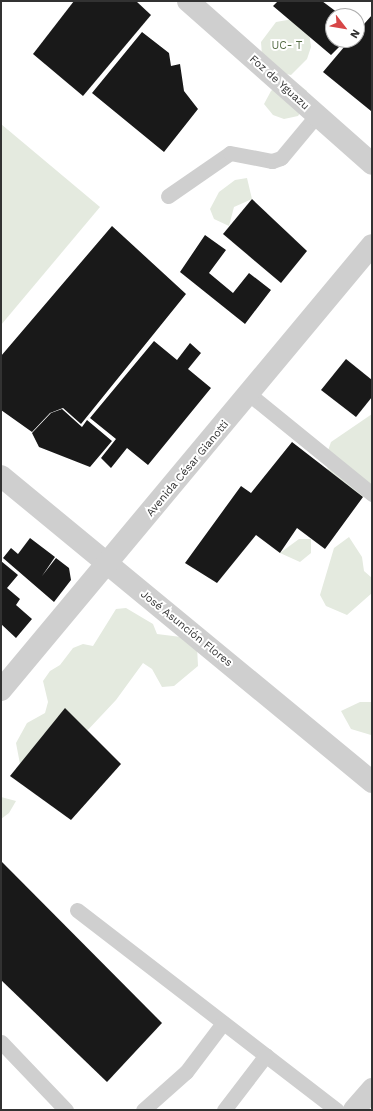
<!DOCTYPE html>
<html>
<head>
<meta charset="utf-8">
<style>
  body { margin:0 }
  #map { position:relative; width:373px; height:1111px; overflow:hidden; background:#fff; font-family:"Work Sans",sans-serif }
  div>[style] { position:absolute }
  .green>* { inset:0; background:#e4eadf }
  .building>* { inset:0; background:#191919 }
  .service>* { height:15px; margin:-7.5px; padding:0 7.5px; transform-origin:7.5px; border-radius:7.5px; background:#cfcfcf }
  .minor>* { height:22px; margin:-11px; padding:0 11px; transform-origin:11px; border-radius:11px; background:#cfcfcf }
  .tertiary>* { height:22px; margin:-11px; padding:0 11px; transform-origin:11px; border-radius:11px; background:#cfcfcf }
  span { translate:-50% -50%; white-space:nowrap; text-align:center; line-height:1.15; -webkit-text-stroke:4px #fff; paint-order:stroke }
  .park-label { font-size:11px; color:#536b43 }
  .street-label { font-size:11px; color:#323232 }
  .frame { position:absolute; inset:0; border:2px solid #323232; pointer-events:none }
  .north { position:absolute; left:325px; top:8px; width:40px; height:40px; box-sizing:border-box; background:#fff; border:1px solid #adadad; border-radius:50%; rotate:121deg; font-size:11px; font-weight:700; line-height:16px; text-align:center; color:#323232 }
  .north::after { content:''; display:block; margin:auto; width:14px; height:18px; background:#d74647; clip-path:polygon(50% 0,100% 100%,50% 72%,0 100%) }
</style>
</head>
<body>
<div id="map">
  <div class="green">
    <div style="clip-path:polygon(293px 19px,309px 32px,311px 47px,307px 59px,291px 75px,277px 72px,262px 56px,261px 42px,276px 22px)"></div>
    <div style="clip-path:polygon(288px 76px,307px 91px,308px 102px,298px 116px,284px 119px,273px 115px,264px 104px,271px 91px)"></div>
    <div style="clip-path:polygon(1px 124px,100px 207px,1px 325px)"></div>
    <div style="clip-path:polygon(247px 178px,252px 199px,234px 207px,229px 226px,214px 219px,210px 209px,219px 192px,235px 180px)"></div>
    <div style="clip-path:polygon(372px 414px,372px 497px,363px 497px,328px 470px,325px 459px,331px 442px)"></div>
    <div style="clip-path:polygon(349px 537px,362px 557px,364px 571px,372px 578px,372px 593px,347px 615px,326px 606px,320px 595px,334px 548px)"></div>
    <div style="clip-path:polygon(299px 539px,311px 539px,311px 553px,300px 562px,280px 553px)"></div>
    <div style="clip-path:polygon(126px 608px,153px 624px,157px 634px,189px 638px,197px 646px,198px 666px,174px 686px,162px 687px,152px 669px,143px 663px,116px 700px,85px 733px,20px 764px,16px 743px,27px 723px,45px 713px,48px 702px,43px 681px,50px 671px,60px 665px,73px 648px,83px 644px,93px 646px,116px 609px)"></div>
    <div style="clip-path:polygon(360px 702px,372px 702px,371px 735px,351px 729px,341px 711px)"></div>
    <div style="clip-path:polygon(1px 797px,16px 801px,9px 813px,1px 819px)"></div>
  </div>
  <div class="building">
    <div style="clip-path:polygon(74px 1px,136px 1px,151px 15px,83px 96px,33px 54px)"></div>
    <div style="clip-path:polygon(278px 1px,322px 1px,342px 16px,333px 16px,333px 40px,346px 40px,331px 55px,273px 6px)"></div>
    <div style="clip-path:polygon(372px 15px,372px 109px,371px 111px,323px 72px,350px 40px,357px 40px,357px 32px)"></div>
    <div style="clip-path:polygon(142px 32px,169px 53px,171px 66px,180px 64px,184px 91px,198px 109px,164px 152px,92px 93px)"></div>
    <div style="clip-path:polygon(252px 199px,307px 251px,281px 283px,223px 234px)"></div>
    <div style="clip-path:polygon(112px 226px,186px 294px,81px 424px,63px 408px,50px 413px,32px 432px,1px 410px,1px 356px)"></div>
    <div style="clip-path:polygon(205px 235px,226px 250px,209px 273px,233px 293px,249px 273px,271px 290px,245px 324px,180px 272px)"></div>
    <div style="clip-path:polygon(154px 341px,177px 360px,190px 343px,201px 353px,188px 369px,211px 388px,148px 465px,127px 448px,111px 468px,101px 458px,116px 439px,90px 418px)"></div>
    <div style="clip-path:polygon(346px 359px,372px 380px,372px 397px,356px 417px,321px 390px)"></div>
    <div style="clip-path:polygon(62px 409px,82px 427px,87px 420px,112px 441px,90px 467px,39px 447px,32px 433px,51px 413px)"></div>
    <div style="clip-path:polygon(292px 442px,363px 497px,325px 549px,297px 528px,280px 553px,256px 535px,217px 583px,185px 563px,241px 486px,251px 493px)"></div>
    <div style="clip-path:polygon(30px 538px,55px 557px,42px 576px,56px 558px,69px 568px,71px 580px,54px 602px,3px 558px,11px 548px,18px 554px)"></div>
    <div style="clip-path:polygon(1px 561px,18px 575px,7px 588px,20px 599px,16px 605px,32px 619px,16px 638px,1px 624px)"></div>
    <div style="clip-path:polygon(65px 708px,121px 764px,71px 820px,10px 776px)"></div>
    <div style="clip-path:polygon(1px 861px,162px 1023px,107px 1082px,1px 980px)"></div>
  </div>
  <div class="service">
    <div style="left:168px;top:196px;width:75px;rotate:-34.7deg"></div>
    <div style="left:230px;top:153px;width:43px;rotate:10.8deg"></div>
    <div style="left:272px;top:161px;width:9px;rotate:-18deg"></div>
    <div style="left:281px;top:158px;width:55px;rotate:-50.2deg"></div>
    <div style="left:249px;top:394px;width:159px;rotate:39.1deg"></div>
    <div style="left:77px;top:910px;width:328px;rotate:37.6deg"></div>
    <div style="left:1px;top:1042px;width:94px;rotate:46.3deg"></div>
    <div style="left:143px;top:1110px;width:57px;rotate:-41.5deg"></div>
    <div style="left:186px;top:1072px;width:61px;rotate:-52.9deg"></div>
    <div style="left:224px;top:1110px;width:69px;rotate:-52.6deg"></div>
  </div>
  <div class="minor">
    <div style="left:188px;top:1px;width:246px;rotate:41.5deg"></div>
    <div style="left:1px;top:476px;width:481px;rotate:39.5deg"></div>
  </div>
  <div class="tertiary">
    <div style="left:1px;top:690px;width:579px;rotate:-50.18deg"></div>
    <div style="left:354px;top:1110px;width:28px;rotate:-49deg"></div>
  </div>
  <div class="park-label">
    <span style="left:287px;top:46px">UC- T</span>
  </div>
  <div class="street-label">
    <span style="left:279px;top:83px;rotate:42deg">Foz de Yguazu</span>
    <span style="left:188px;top:469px;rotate:-50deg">Avenida César Gianotti</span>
    <span style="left:186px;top:629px;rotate:39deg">José Asunción Flores</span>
  </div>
  <div class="frame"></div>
  <div class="north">N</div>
</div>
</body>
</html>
